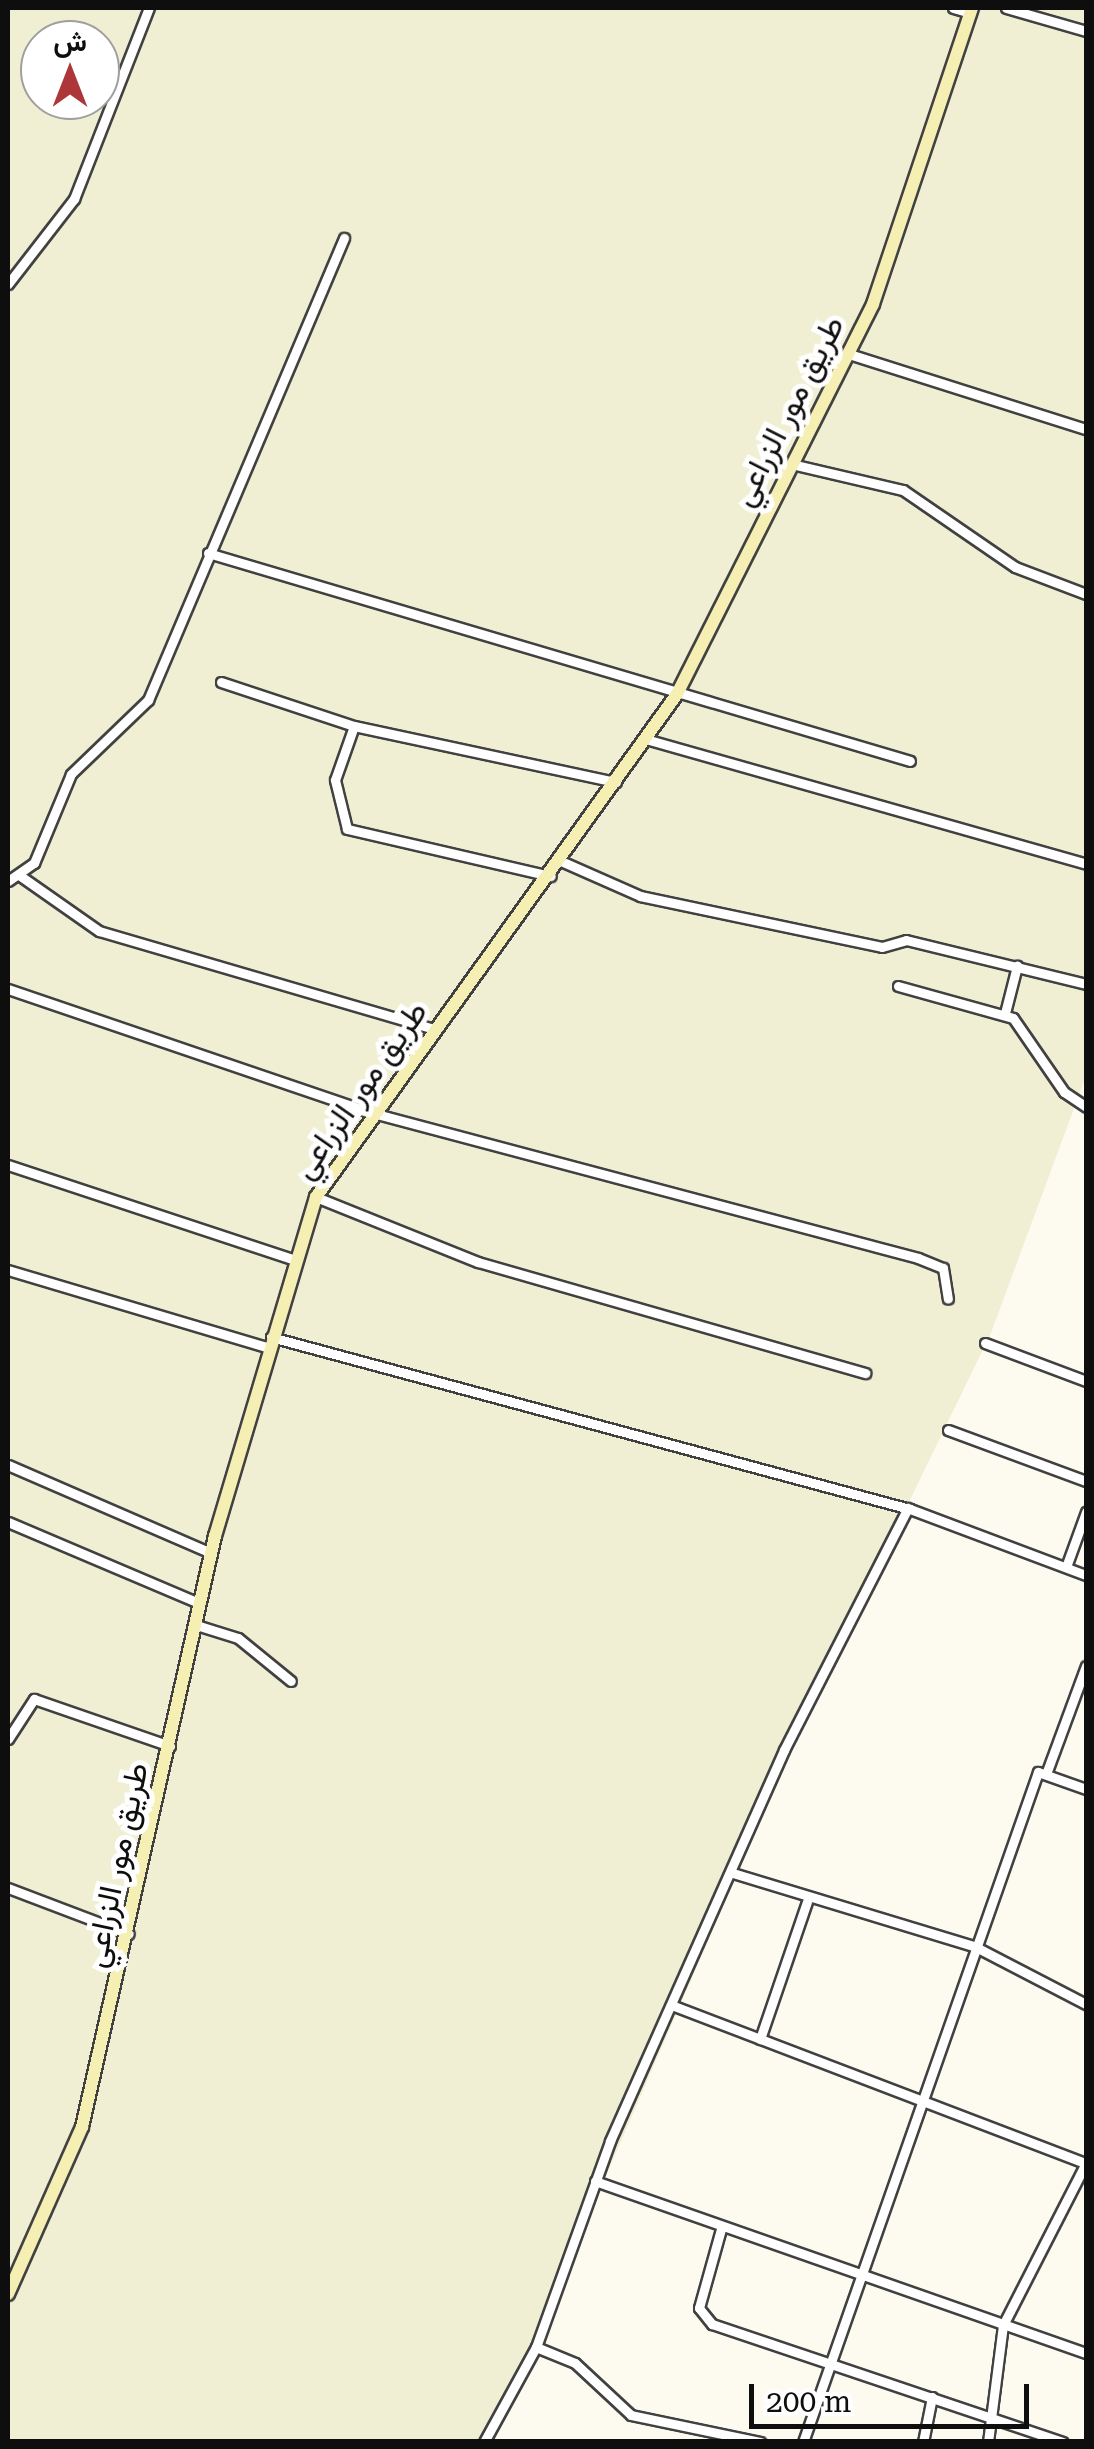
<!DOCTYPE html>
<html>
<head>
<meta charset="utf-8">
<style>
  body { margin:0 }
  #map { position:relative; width:1094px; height:2449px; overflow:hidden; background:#fdfbf0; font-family:"Roboto Serif",Vazirmatn,serif }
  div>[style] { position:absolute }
  .farmland>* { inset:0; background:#f1efd3 }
  .roads { filter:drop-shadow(2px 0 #414141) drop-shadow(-2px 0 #414141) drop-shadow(0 2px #414141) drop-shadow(0 -2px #414141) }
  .street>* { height:9px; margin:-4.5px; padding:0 4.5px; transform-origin:4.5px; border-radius:4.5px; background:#fff }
  .secondary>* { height:12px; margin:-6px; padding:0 6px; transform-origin:6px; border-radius:6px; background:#f6efb3 }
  span { translate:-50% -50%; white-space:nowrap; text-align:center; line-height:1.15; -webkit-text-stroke:10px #fff; paint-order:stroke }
  .street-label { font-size:32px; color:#0e0e0e }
  .frame { position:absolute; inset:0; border:10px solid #0e0e0e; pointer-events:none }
  .north { position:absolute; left:20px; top:20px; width:100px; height:100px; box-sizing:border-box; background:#fff; border:2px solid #9f9f9f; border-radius:50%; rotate:0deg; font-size:28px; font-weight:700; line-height:40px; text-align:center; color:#0e0e0e }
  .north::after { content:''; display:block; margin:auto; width:35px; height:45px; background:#ad3639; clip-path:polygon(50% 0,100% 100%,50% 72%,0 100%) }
  .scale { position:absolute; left:749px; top:2384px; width:280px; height:45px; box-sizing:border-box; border:5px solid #0e0e0e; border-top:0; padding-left:12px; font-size:30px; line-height:35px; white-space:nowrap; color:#0e0e0e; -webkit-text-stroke:8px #fff; paint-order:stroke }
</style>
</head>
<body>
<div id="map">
  <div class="farmland">
    <div style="clip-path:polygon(evenodd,8px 8px,1086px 8px,1086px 1076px,991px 1333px,808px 1710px,491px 2441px,8px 2442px,8px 8px,40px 40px,100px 40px,100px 100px,40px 100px,40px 40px)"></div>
  </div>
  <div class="roads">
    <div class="street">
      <div style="left:953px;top:8px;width:18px;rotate:16deg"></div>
      <div style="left:1006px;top:8px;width:83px;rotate:16deg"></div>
      <div style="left:8px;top:284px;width:108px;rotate:-52.2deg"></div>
      <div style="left:74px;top:199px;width:205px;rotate:-68.6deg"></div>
      <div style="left:849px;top:354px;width:249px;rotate:17.6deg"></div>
      <div style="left:791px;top:464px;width:115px;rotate:13.1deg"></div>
      <div style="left:903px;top:490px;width:136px;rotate:34.5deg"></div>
      <div style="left:1015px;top:567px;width:76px;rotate:20.8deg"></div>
      <div style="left:208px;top:553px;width:732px;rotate:16.5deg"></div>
      <div style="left:221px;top:682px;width:140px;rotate:18.3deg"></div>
      <div style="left:354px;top:726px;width:268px;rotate:12.1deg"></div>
      <div style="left:354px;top:726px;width:57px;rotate:109.4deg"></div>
      <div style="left:335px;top:780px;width:50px;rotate:76.2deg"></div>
      <div style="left:347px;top:829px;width:209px;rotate:13deg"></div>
      <div style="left:649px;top:740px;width:454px;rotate:15.8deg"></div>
      <div style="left:563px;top:862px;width:84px;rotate:23.8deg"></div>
      <div style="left:640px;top:896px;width:247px;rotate:11.9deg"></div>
      <div style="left:882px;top:947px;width:25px;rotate:-16deg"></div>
      <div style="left:906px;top:940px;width:185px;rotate:13.7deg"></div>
      <div style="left:19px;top:875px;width:98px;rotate:35deg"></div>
      <div style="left:99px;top:931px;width:350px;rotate:16.3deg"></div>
      <div style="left:8px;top:881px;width:32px;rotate:-35deg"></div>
      <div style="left:34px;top:863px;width:96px;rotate:-67.4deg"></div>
      <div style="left:71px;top:774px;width:107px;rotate:-43.9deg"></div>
      <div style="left:148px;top:700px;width:502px;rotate:-67.01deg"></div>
      <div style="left:898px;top:986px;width:119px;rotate:15.5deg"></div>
      <div style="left:1013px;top:1018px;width:90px;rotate:55.4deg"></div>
      <div style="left:1064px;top:1092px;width:27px;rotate:34deg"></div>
      <div style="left:8px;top:989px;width:381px;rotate:18.8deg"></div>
      <div style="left:369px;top:1112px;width:568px;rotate:14.89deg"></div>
      <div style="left:918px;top:1258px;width:27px;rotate:22deg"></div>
      <div style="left:943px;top:1268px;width:31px;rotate:81deg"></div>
      <div style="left:1005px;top:1013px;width:49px;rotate:-75.7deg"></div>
      <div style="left:8px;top:1165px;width:299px;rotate:18.3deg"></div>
      <div style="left:316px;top:1197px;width:175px;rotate:21.9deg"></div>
      <div style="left:478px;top:1262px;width:403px;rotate:16deg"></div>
      <div style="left:8px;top:1270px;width:269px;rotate:16.6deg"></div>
      <div style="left:271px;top:1337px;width:662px;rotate:15.07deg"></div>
      <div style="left:910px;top:1509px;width:188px;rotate:20.6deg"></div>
      <div style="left:985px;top:1343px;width:108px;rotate:20.6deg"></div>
      <div style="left:948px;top:1430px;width:147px;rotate:20.3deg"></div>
      <div style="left:8px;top:1465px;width:221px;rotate:23.4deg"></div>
      <div style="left:8px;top:1522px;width:207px;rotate:23deg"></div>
      <div style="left:1066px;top:1567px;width:59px;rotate:-70deg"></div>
      <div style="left:193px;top:1624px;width:47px;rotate:17.3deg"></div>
      <div style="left:238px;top:1638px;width:68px;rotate:39.1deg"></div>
      <div style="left:8px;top:1739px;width:48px;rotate:-57deg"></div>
      <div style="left:34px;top:1699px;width:144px;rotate:19.1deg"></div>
      <div style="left:1046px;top:1774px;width:115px;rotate:-69.7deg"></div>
      <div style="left:733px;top:1873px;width:254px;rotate:16.9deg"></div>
      <div style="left:976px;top:1947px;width:124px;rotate:27.4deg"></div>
      <div style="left:8px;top:1888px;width:129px;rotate:20.8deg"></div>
      <div style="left:674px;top:2006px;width:441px;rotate:20.9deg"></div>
      <div style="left:760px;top:2039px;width:145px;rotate:-71.1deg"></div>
      <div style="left:595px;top:2181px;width:520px;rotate:19.31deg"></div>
      <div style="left:721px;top:2229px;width:82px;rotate:105.6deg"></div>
      <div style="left:699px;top:2308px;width:21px;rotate:51deg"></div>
      <div style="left:712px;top:2324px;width:370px;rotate:18.6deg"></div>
      <div style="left:536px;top:2347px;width:42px;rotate:22.3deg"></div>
      <div style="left:575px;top:2363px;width:76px;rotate:42.9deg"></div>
      <div style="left:631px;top:2415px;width:132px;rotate:11.8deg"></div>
      <div style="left:484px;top:2442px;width:108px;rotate:-61.3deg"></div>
      <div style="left:536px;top:2347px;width:219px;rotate:-70.2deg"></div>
      <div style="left:610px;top:2141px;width:428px;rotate:-66deg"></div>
      <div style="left:784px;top:1750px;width:272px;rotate:-62.9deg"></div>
      <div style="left:803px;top:2442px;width:710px;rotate:-70.67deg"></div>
      <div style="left:1038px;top:1772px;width:51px;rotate:19.5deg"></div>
      <div style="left:923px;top:2442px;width:46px;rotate:-78.7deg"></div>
      <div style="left:988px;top:2442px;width:118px;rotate:-82.7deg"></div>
      <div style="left:1003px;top:2325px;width:182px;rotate:-62.9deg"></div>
    </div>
    <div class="secondary">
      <div style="left:8px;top:2294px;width:183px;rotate:-66.1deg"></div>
      <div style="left:82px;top:2127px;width:606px;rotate:-77.32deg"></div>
      <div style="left:215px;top:1536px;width:354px;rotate:-73.4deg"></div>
      <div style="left:316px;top:1197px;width:619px;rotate:-54.33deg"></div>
      <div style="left:677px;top:694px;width:436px;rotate:-63.3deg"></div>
      <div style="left:873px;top:304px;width:312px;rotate:-71.5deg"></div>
    </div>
  </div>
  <div class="street-label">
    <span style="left:788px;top:411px;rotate:-63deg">طريق مور الزراعي</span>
    <span style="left:360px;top:1090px;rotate:-55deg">طريق مور الزراعي</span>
    <span style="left:116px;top:1865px;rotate:-78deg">طريق مور الزراعي</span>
  </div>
  <div class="frame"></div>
  <div class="north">ش</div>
  <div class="scale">200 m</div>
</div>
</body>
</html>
